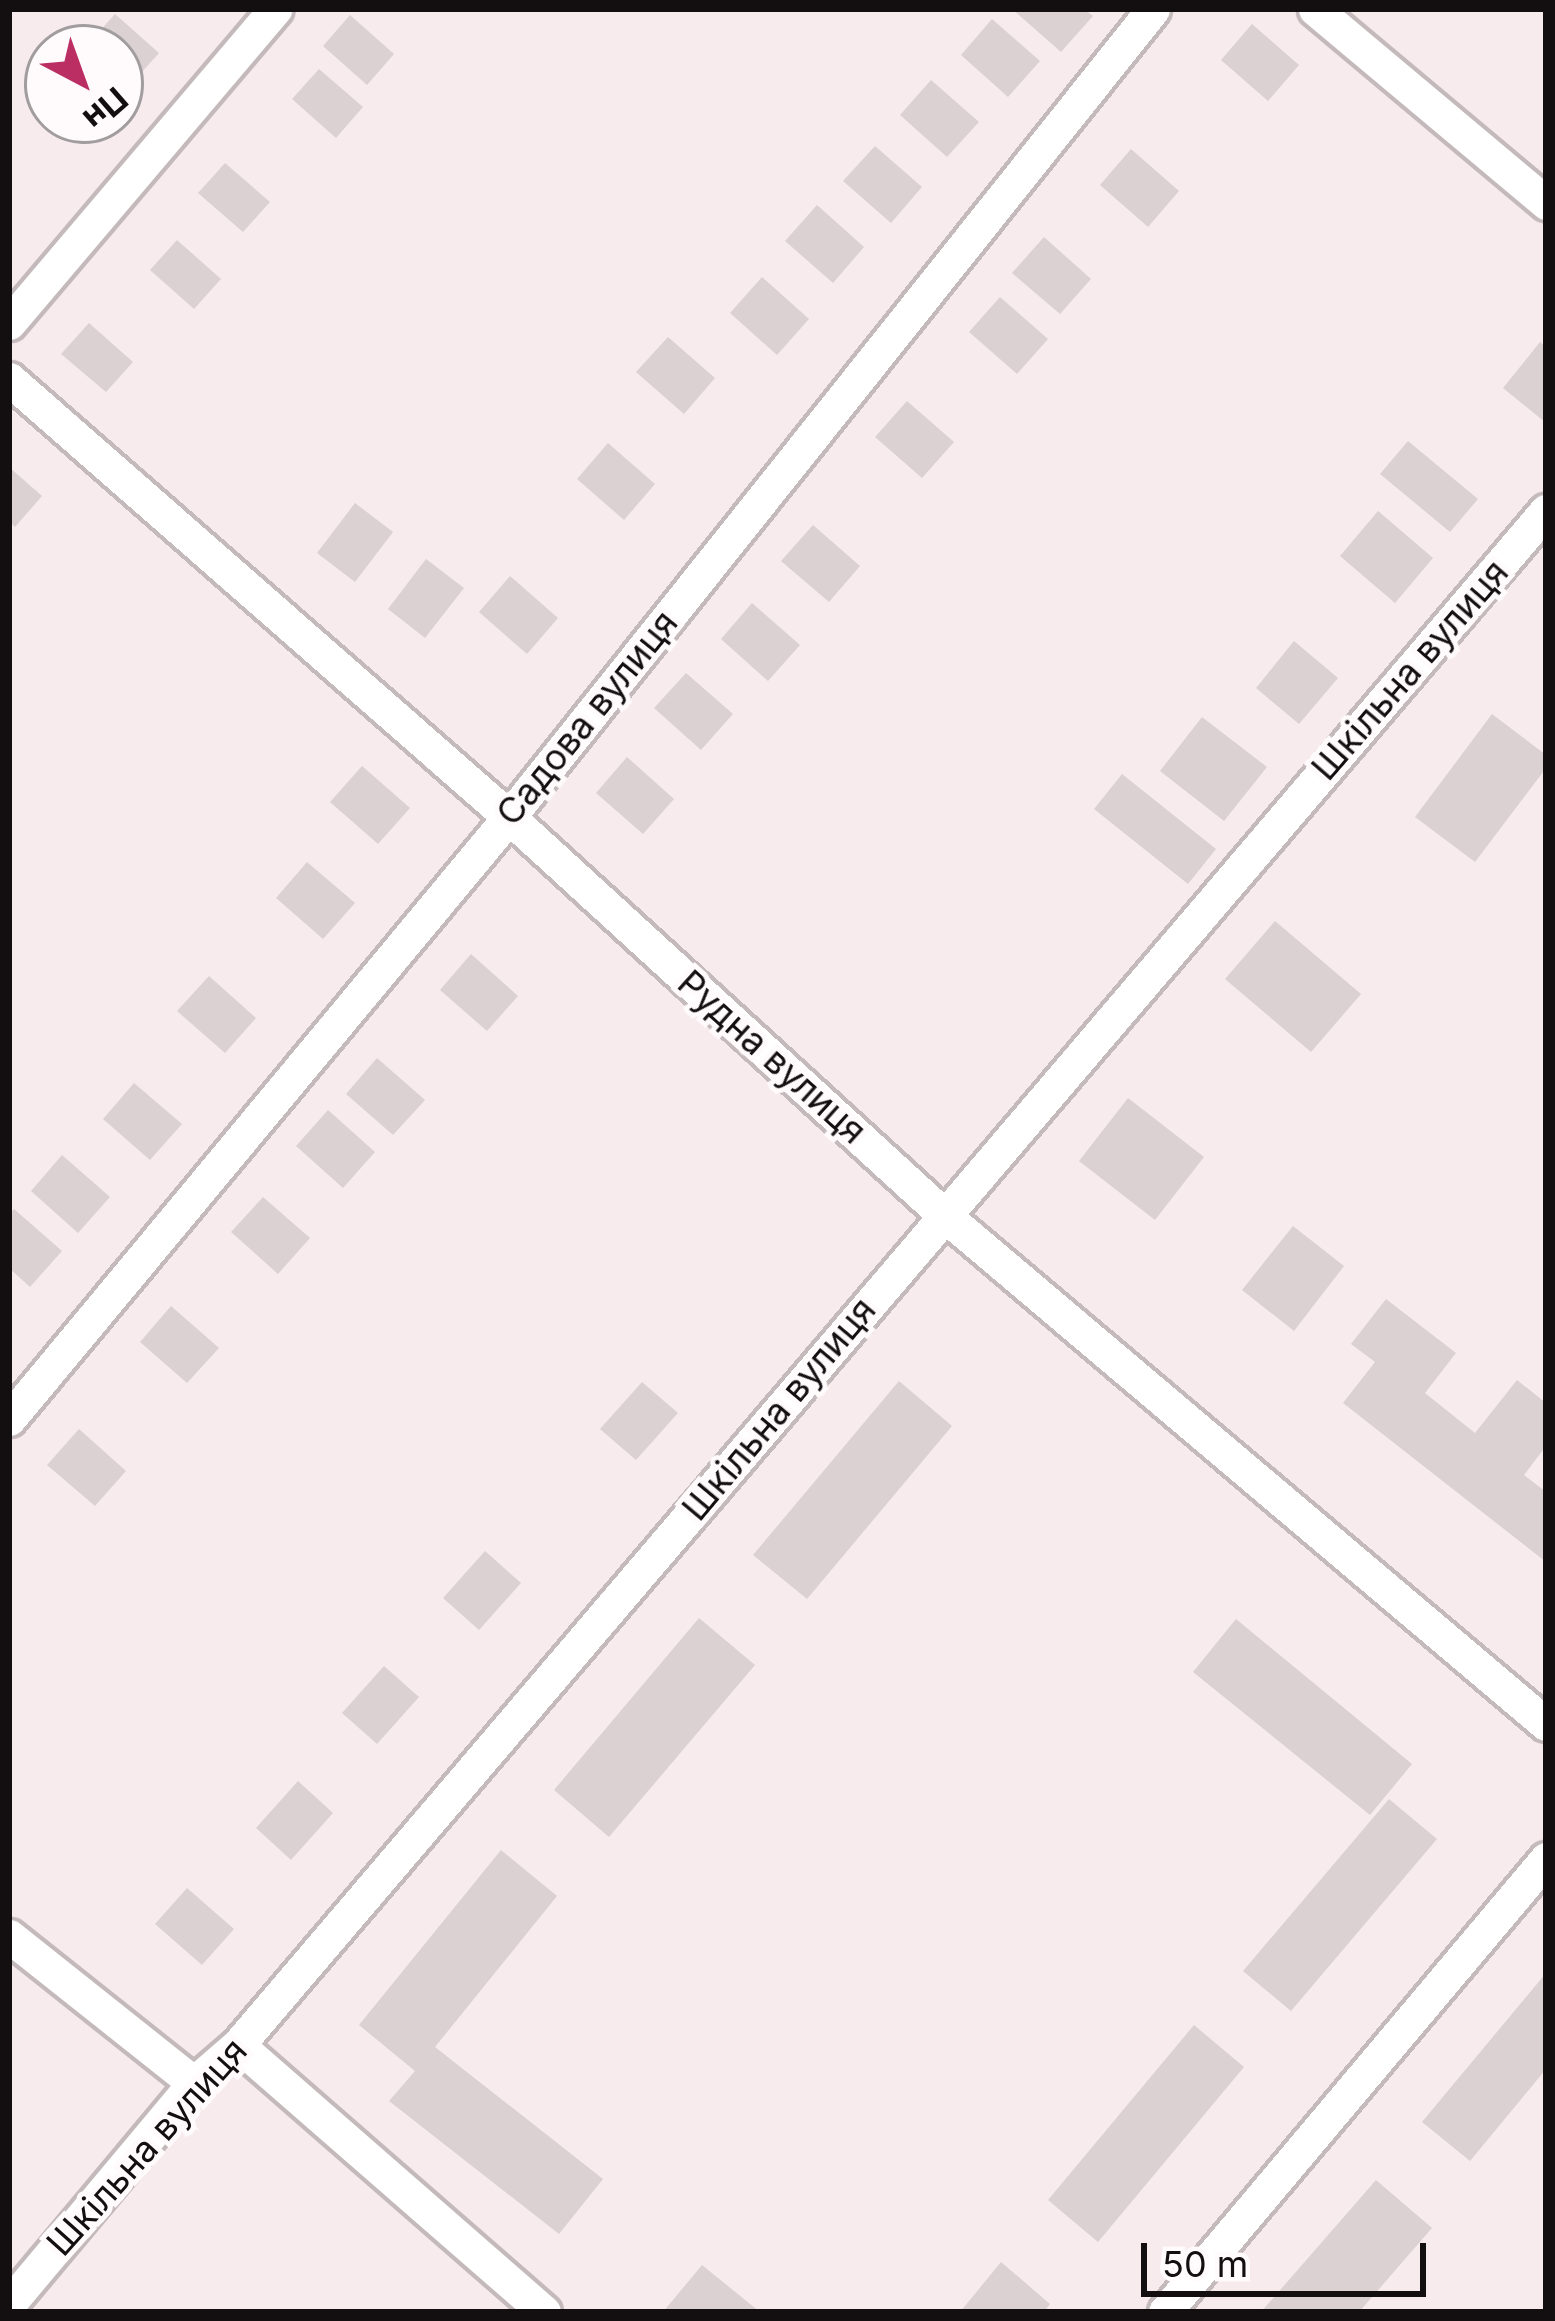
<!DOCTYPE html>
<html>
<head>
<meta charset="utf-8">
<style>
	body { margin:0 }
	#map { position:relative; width:1555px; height:2321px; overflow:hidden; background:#f7ebee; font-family:Inter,sans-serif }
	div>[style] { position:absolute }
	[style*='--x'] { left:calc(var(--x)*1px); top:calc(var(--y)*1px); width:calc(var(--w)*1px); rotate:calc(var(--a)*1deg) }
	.building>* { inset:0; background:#dbd0d2 }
	.roads { filter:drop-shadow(3px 0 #c4b9bb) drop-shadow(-3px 0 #c4b9bb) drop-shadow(0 3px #c4b9bb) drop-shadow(0 -3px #c4b9bb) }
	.street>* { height:33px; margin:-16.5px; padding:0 16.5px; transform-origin:16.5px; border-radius:16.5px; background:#fff }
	span { translate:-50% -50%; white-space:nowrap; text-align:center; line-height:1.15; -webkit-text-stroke:10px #fffafb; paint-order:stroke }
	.street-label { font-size:36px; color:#130f10 }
	.frame { position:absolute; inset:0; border:12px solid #130f10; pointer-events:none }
	.north { position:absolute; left:24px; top:24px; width:120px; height:120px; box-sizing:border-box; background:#fffafb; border:3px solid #a19c9d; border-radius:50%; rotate:139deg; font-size:33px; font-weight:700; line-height:48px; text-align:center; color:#130f10 }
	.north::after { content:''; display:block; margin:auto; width:42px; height:54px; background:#ba2e64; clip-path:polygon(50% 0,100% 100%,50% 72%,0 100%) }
	.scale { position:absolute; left:1141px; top:2243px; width:285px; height:54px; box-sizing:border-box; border:6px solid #130f10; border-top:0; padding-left:15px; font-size:36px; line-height:42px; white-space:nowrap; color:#130f10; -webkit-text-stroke:9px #fffafb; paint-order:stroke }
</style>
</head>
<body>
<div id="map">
	<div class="building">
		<div style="clip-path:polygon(1012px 9px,1084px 9px,1093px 16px,1061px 52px)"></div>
		<div style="clip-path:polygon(115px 14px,159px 53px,132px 83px,120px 73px,120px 48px,88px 44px)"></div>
		<div style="clip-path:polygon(350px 15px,394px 54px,367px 85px,323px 46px)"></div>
		<div style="clip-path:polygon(992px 19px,1040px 61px,1008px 97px,961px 55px)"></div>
		<div style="clip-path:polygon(1252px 24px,1299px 65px,1268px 101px,1221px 60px)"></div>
		<div style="clip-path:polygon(319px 69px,363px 107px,336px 138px,292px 99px)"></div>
		<div style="clip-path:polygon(931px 80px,979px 122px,947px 157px,900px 115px)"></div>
		<div style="clip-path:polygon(875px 146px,922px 187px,891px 223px,843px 181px)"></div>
		<div style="clip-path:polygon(1131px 149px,1179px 191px,1148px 227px,1100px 185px)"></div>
		<div style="clip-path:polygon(225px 163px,270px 202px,243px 232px,198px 193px)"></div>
		<div style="clip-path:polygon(817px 205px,864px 247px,833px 283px,785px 241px)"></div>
		<div style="clip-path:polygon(1044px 237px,1091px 279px,1060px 314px,1012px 273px)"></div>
		<div style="clip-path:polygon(177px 240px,221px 279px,194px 309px,150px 270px)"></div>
		<div style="clip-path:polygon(762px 277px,809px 319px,777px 355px,730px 313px)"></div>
		<div style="clip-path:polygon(1000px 297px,1048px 339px,1017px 374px,969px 332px)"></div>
		<div style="clip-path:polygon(89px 323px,133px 362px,106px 392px,61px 354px)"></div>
		<div style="clip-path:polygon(668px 337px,715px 378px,684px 414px,636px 372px)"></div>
		<div style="clip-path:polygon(1540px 342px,1546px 347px,1546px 423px,1503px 388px)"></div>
		<div style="clip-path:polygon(907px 401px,954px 442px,922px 478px,875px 437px)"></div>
		<div style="clip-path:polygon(1408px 441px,1478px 499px,1450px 532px,1380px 474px)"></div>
		<div style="clip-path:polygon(608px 443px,655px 484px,624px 520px,577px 479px)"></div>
		<div style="clip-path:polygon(9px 467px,42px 496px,15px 527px,9px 521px)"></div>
		<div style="clip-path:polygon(355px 503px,393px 532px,355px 582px,317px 553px)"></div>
		<div style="clip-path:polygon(1378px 511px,1433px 558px,1395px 603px,1340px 556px)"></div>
		<div style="clip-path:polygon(813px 525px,860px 566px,829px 602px,781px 561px)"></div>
		<div style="clip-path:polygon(426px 559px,464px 588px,425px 638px,388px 609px)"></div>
		<div style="clip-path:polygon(510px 576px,558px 618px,527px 654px,479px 612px)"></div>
		<div style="clip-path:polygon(752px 603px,800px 645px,768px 681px,721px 639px)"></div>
		<div style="clip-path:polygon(1294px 641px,1338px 678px,1299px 724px,1256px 688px)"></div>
		<div style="clip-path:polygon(686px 673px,733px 714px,701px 750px,654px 708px)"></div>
		<div style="clip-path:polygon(1492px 714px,1546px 755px,1546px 768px,1475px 862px,1415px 817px)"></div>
		<div style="clip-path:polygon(1202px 717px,1267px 767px,1224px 821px,1160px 771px)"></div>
		<div style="clip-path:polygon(627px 757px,674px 799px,643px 834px,596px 793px)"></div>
		<div style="clip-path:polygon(362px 766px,410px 808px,378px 844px,330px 802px)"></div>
		<div style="clip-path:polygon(1122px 774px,1216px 849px,1188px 884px,1094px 809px)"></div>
		<div style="clip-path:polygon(307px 862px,355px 903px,323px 939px,276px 898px)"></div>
		<div style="clip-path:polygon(1275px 921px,1361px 994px,1311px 1052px,1225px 979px)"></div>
		<div style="clip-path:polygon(471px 954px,518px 996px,487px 1031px,440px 990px)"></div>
		<div style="clip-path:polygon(209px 976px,256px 1018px,225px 1053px,177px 1011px)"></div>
		<div style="clip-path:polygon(377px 1058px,425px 1100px,393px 1135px,346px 1094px)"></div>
		<div style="clip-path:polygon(134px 1083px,182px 1124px,150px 1160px,103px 1119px)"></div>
		<div style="clip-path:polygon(1128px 1098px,1204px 1157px,1155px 1220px,1079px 1161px)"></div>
		<div style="clip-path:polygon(328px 1110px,375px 1152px,343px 1188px,296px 1146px)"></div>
		<div style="clip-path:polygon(62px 1155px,110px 1197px,78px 1233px,31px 1191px)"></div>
		<div style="clip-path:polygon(263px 1197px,310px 1238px,278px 1274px,231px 1232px)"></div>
		<div style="clip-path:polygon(14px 1209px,62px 1251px,30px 1287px,9px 1268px,9px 1215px)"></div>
		<div style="clip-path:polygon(1293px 1226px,1344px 1266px,1294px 1331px,1242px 1290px)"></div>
		<div style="clip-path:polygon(1386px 1299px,1456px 1353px,1425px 1393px,1475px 1433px,1517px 1380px,1546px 1403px,1546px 1446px,1524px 1475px,1546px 1492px,1546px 1562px,1343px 1403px,1375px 1362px,1351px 1344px)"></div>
		<div style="clip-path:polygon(171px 1306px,219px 1348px,187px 1383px,140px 1342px)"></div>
		<div style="clip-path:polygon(899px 1381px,952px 1426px,807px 1599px,753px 1555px)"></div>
		<div style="clip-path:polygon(642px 1382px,678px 1413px,636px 1460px,600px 1429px)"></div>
		<div style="clip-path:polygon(79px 1429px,126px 1471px,95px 1506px,47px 1465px)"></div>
		<div style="clip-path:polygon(485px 1551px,521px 1583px,479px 1630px,443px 1598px)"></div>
		<div style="clip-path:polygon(699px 1618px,755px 1665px,609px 1837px,554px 1790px)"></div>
		<div style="clip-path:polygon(1236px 1619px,1412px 1764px,1370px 1815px,1193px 1672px)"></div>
		<div style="clip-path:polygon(384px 1666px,419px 1697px,377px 1744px,342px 1713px)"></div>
		<div style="clip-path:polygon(298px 1781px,333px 1813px,291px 1860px,256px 1828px)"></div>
		<div style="clip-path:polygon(1389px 1799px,1437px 1839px,1291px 2011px,1243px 1971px)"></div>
		<div style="clip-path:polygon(501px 1850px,557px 1896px,435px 2047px,603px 2179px,559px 2234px,389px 2101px,415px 2071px,359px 2025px)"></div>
		<div style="clip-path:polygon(187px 1888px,234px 1929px,202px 1965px,155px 1924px)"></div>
		<div style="clip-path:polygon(1546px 1973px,1546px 2069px,1470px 2161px,1422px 2122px)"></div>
		<div style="clip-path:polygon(1194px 2025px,1244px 2067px,1098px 2242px,1048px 2200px)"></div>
		<div style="clip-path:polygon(1376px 2180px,1432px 2228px,1359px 2312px,1261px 2312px)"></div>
		<div style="clip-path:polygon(1001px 2262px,1050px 2304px,1044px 2312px,960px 2312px)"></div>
		<div style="clip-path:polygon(702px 2265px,760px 2312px,663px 2312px)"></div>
	</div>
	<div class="roads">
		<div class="street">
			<div style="--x:1315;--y:9;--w:302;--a:40"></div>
			<div style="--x:9;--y:323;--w:412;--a:-49.7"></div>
			<div style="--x:9;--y:379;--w:665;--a:41.22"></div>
			<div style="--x:509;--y:817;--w:590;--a:42.46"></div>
			<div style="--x:944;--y:1215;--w:788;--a:40.22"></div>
			<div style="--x:9;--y:1419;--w:783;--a:-50.29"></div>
			<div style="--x:509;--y:817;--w:1033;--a:-51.44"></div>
			<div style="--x:9;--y:1936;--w:236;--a:38.5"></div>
			<div style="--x:238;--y:2045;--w:406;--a:41.1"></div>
			<div style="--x:9;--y:2304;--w:288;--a:-50.1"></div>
			<div style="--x:194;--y:2083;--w:58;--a:-40.8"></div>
			<div style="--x:238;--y:2045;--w:2016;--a:-49.55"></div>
			<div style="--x:1165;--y:2312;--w:592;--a:-49.93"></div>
		</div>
	</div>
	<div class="street-label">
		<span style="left:1410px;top:670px;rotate:-49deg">Шкільна вулиця</span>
		<span style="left:587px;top:718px;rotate:-51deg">Садова вулиця</span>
		<span style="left:772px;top:1057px;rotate:42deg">Рудна вулиця</span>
		<span style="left:779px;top:1409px;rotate:-50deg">Шкільна вулиця</span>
		<span style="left:147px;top:2147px;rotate:-48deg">Шкільна вулиця</span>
	</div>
	<div class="frame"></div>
	<div class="north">Пн</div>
	<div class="scale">50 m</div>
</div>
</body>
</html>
